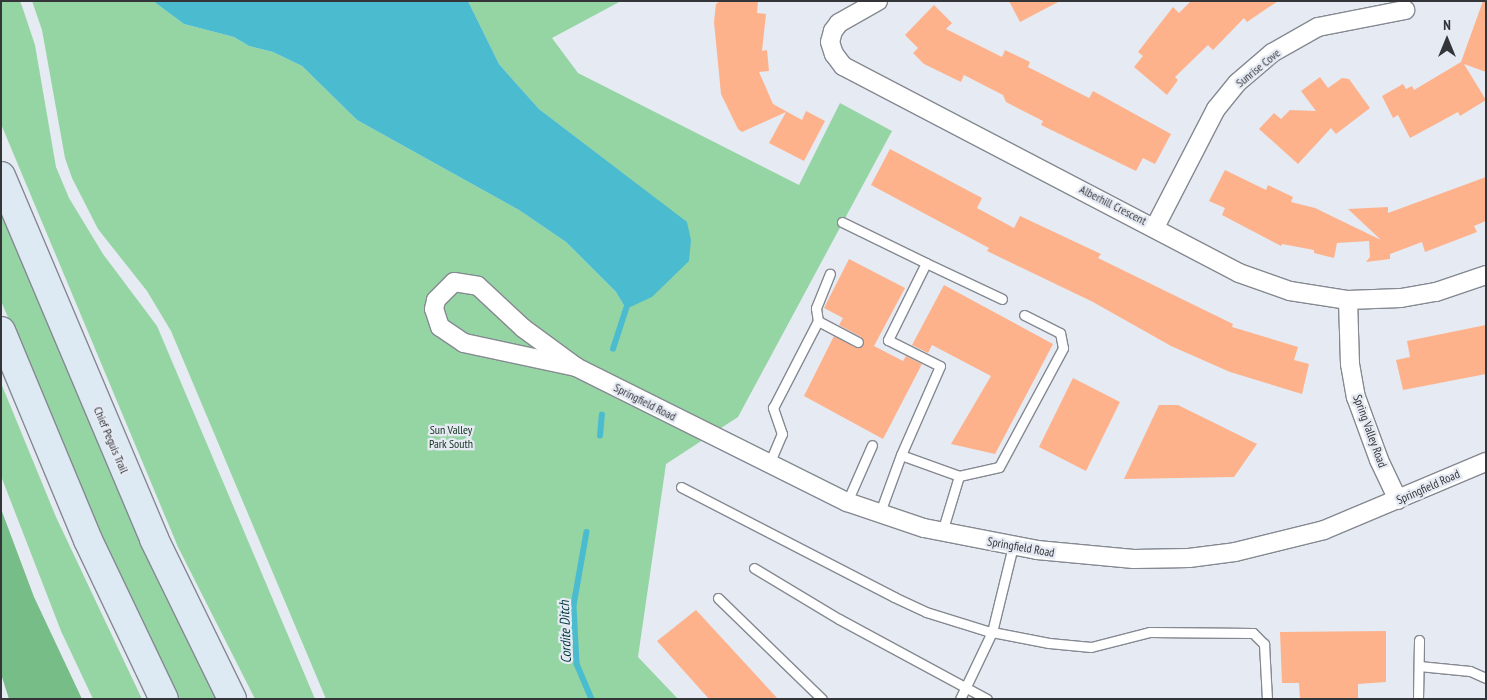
<!DOCTYPE html>
<html>
<head>
<meta charset="utf-8">
<style>
	body { margin:0 }
	#map { position:relative; width:1487px; height:700px; overflow:hidden; background:#e5eaf3; font-family:"PT Sans Narrow",sans-serif }
	div>[style] { position:absolute }
	[style*='--x'] { left:calc(var(--x)*1px); top:calc(var(--y)*1px); width:calc(var(--w)*1px); rotate:calc(var(--a)*1deg) }
	.green>* { inset:0; background:#95d5a4 }
	.forest>* { inset:0; background:#77bd88 }
	.water>* { inset:0; background:#4bbccf }
	.stream>* { height:5.5px; margin:-2.75px; padding:0 2.75px; transform-origin:2.75px; border-radius:2.75px; background:#4bbccf }
	.building>* { inset:0; background:#feb28b }
	.roads { filter:drop-shadow(1px 0 #858991) drop-shadow(-1px 0 #858991) drop-shadow(0 1px #858991) drop-shadow(0 -1px #858991) }
	.lane>* { height:9px; margin:-4.5px; padding:0 4.5px; transform-origin:4.5px; border-radius:4.5px; background:#fff }
	.street>* { height:18px; margin:-9px; padding:0 9px; transform-origin:9px; border-radius:9px; background:#fff }
	.primary>* { height:28px; margin:-14px; padding:0 14px; transform-origin:14px; border-radius:14px; background:#dde9f3 }
	span { translate:-50% -50%; white-space:nowrap; text-align:center; line-height:1.15; -webkit-text-stroke:4.5px #e5eaf3; paint-order:stroke }
	.street-label { font-size:12px; color:#343539 }
	.park-label { font-size:12px; color:#13311c }
	.water-label { font-size:14px; color:#013840; font-style:italic }
	.frame { position:absolute; inset:0; border:2px solid #343539; pointer-events:none }
	.north { position:absolute; left:1422px; top:15px; width:50px; height:50px; -webkit-text-stroke:4px #e5eaf3; paint-order:stroke; rotate:0deg; font-size:14px; font-weight:700; line-height:20px; text-align:center; color:#343539 }
	.north::after { content:''; display:block; margin:auto; width:18px; height:22px; background:#343539; clip-path:polygon(50% 0,100% 100%,50% 72%,0 100%) }
</style>
</head>
<body>
<div id="map">
	<div class="green">
		<div style="clip-path:polygon(1px 1px,20px 1px,23px 9px,35px 45px,56px 167px,69px 198px,103px 254px,157px 326px,315px 699px,255px 699px,178px 547px,1px 124px)"></div>
		<div style="clip-path:polygon(32px 1px,153px 1px,184px 24px,234px 37px,249px 46px,273px 52px,302px 66px,357px 120px,519px 210px,566px 242px,616px 292px,626px 309px,659px 201px,539px 109px,499px 64px,468px 1px,621px 1px,552px 38px,578px 73px,799px 185px,840px 103px,892px 131px,738px 417px,666px 464px,638px 657px,678px 699px,326px 699px,171px 331px,147px 291px,98px 229px,72px 178px,65px 158px,42px 30px)"></div>
		<div style="clip-path:polygon(1px 203px,220px 699px,178px 699px,132px 608px,1px 301px)"></div>
		<div style="clip-path:polygon(1px 383px,56px 517px,142px 699px,93px 699px,61px 631px,1px 476px)"></div>
	</div>
	<div class="forest">
		<div style="clip-path:polygon(1px 509px,34px 597px,82px 699px,9px 699px,1px 674px)"></div>
	</div>
	<div class="water">
		<div style="clip-path:polygon(153px 1px,468px 1px,499px 64px,539px 109px,687px 222px,691px 240px,689px 261px,652px 297px,626px 309px,616px 292px,566px 242px,519px 210px,357px 120px,302px 66px,273px 52px,249px 46px,234px 37px,184px 24px)"></div>
	</div>
	<div class="stream">
		<div style="--x:613;--y:349;--w:42;--a:-72"></div>
		<div style="--x:600;--y:436;--w:21;--a:-85"></div>
		<div style="--x:587;--y:532;--w:75;--a:100"></div>
		<div style="--x:574;--y:606;--w:58;--a:87"></div>
		<div style="--x:577;--y:664;--w:38;--a:67"></div>
	</div>
	<div class="building">
		<div style="clip-path:polygon(720px 1px,758px 1px,757px 13px,766px 14px,762px 51px,767px 50px,769px 71px,759px 72px,773px 104px,802px 120px,806px 111px,825px 121px,804px 161px,769px 143px,786px 112px,742px 132px,738px 129px,721px 94px,714px 22px,716px 4px)"></div>
		<div style="clip-path:polygon(1009px 1px,1060px 1px,1020px 22px)"></div>
		<div style="clip-path:polygon(1191px 1px,1278px 1px,1247px 22px,1244px 18px,1213px 50px,1208px 45px,1175px 77px,1178px 80px,1167px 95px,1134px 67px,1143px 56px,1138px 52px,1173px 7px,1179px 13px)"></div>
		<div style="clip-path:polygon(1483px 1px,1486px 1px,1486px 72px,1464px 64px,1486px 100px,1460px 116px,1458px 112px,1410px 138px,1398px 115px,1393px 118px,1382px 96px,1403px 84px,1406px 89px,1412px 86px,1414px 90px,1461px 62px)"></div>
		<div style="clip-path:polygon(934px 5px,952px 23px,946px 29px,1002px 57px,1005px 50px,1030px 62px,1028px 67px,1089px 98px,1093px 91px,1171px 134px,1155px 164px,1143px 158px,1136px 171px,1041px 125px,1043px 121px,1006px 102px,1003px 95px,964px 75px,961px 82px,924px 64px,913px 53px,918px 48px,905px 35px)"></div>
		<div style="clip-path:polygon(1320px 77px,1328px 88px,1342px 78px,1349px 79px,1370px 108px,1336px 134px,1331px 128px,1298px 164px,1259px 129px,1274px 113px,1281px 119px,1290px 110px,1316px 111px,1301px 91px)"></div>
		<div style="clip-path:polygon(890px 149px,982px 198px,977px 208px,1014px 228px,1020px 216px,1101px 254px,1098px 258px,1233px 324px,1232px 327px,1298px 347px,1294px 360px,1309px 364px,1302px 394px,1230px 372px,1171px 346px,1093px 302px,987px 251px,989px 248px,871px 185px)"></div>
		<div style="clip-path:polygon(1225px 170px,1266px 190px,1268px 185px,1293px 197px,1291px 202px,1315px 208px,1381px 240px,1348px 209px,1388px 207px,1388px 213px,1486px 177px,1486px 221px,1474px 226px,1477px 232px,1425px 252px,1422px 242px,1390px 254px,1390px 259px,1366px 262px,1370px 257px,1369px 241px,1337px 243px,1334px 258px,1314px 253px,1314px 250px,1282px 244px,1281px 246px,1222px 215px,1225px 208px,1209px 201px)"></div>
		<div style="clip-path:polygon(849px 259px,905px 288px,874px 346px,903px 361px,906px 356px,922px 364px,883px 439px,804px 396px,834px 336px,856px 348px,864px 344px,861px 337px,839px 325px,843px 318px,824px 308px)"></div>
		<div style="clip-path:polygon(944px 285px,1053px 344px,995px 454px,951px 444px,991px 376px,932px 345px,928px 353px,912px 345px)"></div>
		<div style="clip-path:polygon(1486px 325px,1486px 374px,1403px 390px,1396px 360px,1410px 357px,1407px 341px)"></div>
		<div style="clip-path:polygon(1073px 378px,1120px 402px,1086px 471px,1039px 447px)"></div>
		<div style="clip-path:polygon(1159px 405px,1178px 405px,1257px 444px,1234px 477px,1124px 479px)"></div>
		<div style="clip-path:polygon(696px 610px,778px 699px,709px 699px,657px 641px)"></div>
		<div style="clip-path:polygon(1386px 631px,1386px 682px,1358px 684px,1358px 699px,1300px 699px,1299px 683px,1282px 683px,1280px 632px)"></div>
	</div>
	<div class="roads">
		<div class="lane">
			<div style="--x:842;--y:222;--w:93;--a:26"></div>
			<div style="--x:926;--y:263;--w:86;--a:116.3"></div>
			<div style="--x:888;--y:340;--w:58;--a:26.6"></div>
			<div style="--x:940;--y:366;--w:97;--a:113.7"></div>
			<div style="--x:926;--y:263;--w:84;--a:25.3"></div>
			<div style="--x:818;--y:321;--w:13;--a:-99"></div>
			<div style="--x:816;--y:308;--w:37;--a:-68"></div>
			<div style="--x:769;--y:464;--w:33;--a:-67"></div>
			<div style="--x:782;--y:434;--w:28;--a:-109"></div>
			<div style="--x:773;--y:408;--w:98;--a:-62.7"></div>
			<div style="--x:818;--y:321;--w:45;--a:27.7"></div>
			<div style="--x:959;--y:476;--w:41;--a:-12.7"></div>
			<div style="--x:999;--y:467;--w:135;--a:-61.7"></div>
			<div style="--x:1063;--y:348;--w:15;--a:-101"></div>
			<div style="--x:1060;--y:333;--w:40;--a:-153.4"></div>
			<div style="--x:681;--y:487;--w:240;--a:27.3"></div>
			<div style="--x:894;--y:597;--w:35;--a:25"></div>
			<div style="--x:926;--y:612;--w:64;--a:17.3"></div>
			<div style="--x:987;--y:631;--w:63;--a:11"></div>
			<div style="--x:1049;--y:643;--w:42;--a:5.4"></div>
			<div style="--x:1091;--y:647;--w:61;--a:-14.3"></div>
			<div style="--x:1150;--y:632;--w:103;--a:0.6"></div>
			<div style="--x:1253;--y:633;--w:16;--a:45"></div>
			<div style="--x:1264;--y:644;--w:55;--a:86.9"></div>
			<div style="--x:847;--y:502;--w:62;--a:-66.3"></div>
			<div style="--x:879;--y:515;--w:64;--a:-69.9"></div>
			<div style="--x:901;--y:455;--w:62;--a:19.9"></div>
			<div style="--x:959;--y:476;--w:59;--a:106.9"></div>
			<div style="--x:754;--y:568;--w:99;--a:31"></div>
			<div style="--x:839;--y:619;--w:168;--a:28.4"></div>
			<div style="--x:718;--y:598;--w:145;--a:44.2"></div>
			<div style="--x:1419;--y:666;--w:51;--a:5.6"></div>
			<div style="--x:1470;--y:671;--w:17;--a:24"></div>
			<div style="--x:960;--y:699;--w:74;--a:-64.5"></div>
			<div style="--x:992;--y:632;--w:89;--a:-76.3"></div>
			<div style="--x:1418;--y:699;--w:59;--a:-89"></div>
		</div>
		<div class="street">
			<div style="--x:878;--y:1;--w:45;--a:150.6"></div>
			<div style="--x:839;--y:23;--w:10;--a:127"></div>
			<div style="--x:833;--y:31;--w:11;--a:105"></div>
			<div style="--x:830;--y:42;--w:13;--a:72"></div>
			<div style="--x:834;--y:54;--w:15;--a:53"></div>
			<div style="--x:843;--y:66;--w:447;--a:27.6"></div>
			<div style="--x:1239;--y:273;--w:54;--a:19.4"></div>
			<div style="--x:1290;--y:291;--w:59;--a:8.8"></div>
			<div style="--x:1348;--y:300;--w:53;--a:-2.2"></div>
			<div style="--x:1401;--y:298;--w:36;--a:-10"></div>
			<div style="--x:1436;--y:292;--w:53;--a:-18.8"></div>
			<div style="--x:1155;--y:227;--w:133;--a:-62.7"></div>
			<div style="--x:1216;--y:109;--w:33;--a:-51"></div>
			<div style="--x:1237;--y:83;--w:46;--a:-40.6"></div>
			<div style="--x:1272;--y:53;--w:53;--a:-29.5"></div>
			<div style="--x:1318;--y:27;--w:89;--a:-11.1"></div>
			<div style="--x:1348;--y:300;--w:64;--a:88.2"></div>
			<div style="--x:1350;--y:364;--w:34;--a:80"></div>
			<div style="--x:1356;--y:397;--w:67;--a:69.9"></div>
			<div style="--x:1379;--y:460;--w:44;--a:64.6"></div>
			<div style="--x:576;--y:367;--w:115;--a:-167.9"></div>
			<div style="--x:464;--y:343;--w:29;--a:-146"></div>
			<div style="--x:440;--y:327;--w:19;--a:-108"></div>
			<div style="--x:434;--y:309;--w:9;--a:-77"></div>
			<div style="--x:436;--y:300;--w:25;--a:-45"></div>
			<div style="--x:454;--y:282;--w:24;--a:9"></div>
			<div style="--x:478;--y:286;--w:62;--a:43"></div>
			<div style="--x:523;--y:328;--w:66;--a:36.3"></div>
			<div style="--x:576;--y:367;--w:303;--a:26.5"></div>
			<div style="--x:847;--y:502;--w:81;--a:18.7"></div>
			<div style="--x:924;--y:528;--w:115;--a:11"></div>
			<div style="--x:1037;--y:550;--w:97;--a:5.3"></div>
			<div style="--x:1134;--y:559;--w:55;--a:-1"></div>
			<div style="--x:1189;--y:558;--w:46;--a:-7.4"></div>
			<div style="--x:1235;--y:552;--w:92;--a:-13.9"></div>
			<div style="--x:1324;--y:530;--w:176;--a:-22.8"></div>
		</div>
		<div class="primary">
			<div style="--x:1;--y:176;--w:394;--a:67.1"></div>
			<div style="--x:154;--y:539;--w:178;--a:64"></div>
			<div style="--x:1;--y:331;--w:226;--a:67.4"></div>
			<div style="--x:88;--y:540;--w:176;--a:64.5"></div>
		</div>
	</div>
	<div class="street-label">
		<span style="left:1258px;top:68px;rotate:-39deg">Sunrise Cove</span>
		<span style="left:1113px;top:205px;rotate:27deg">Alberhill Crescent</span>
		<span style="left:645px;top:402px;rotate:27deg">Springfield Road</span>
		<span style="left:1370px;top:431px;rotate:70deg">Spring Valley Road</span>
		<span style="left:111px;top:440px;rotate:67deg">Chief Peguis Trail</span>
		<span style="left:1428px;top:487px;rotate:-24deg">Springfield Road</span>
		<span style="left:1021px;top:547px;rotate:10deg">Springfield Road</span>
	</div>
	<div class="park-label">
		<span style="left:451px;top:437px">Sun Valley<br>Park South</span>
	</div>
	<div class="water-label">
		<span style="left:565px;top:632px;rotate:-92deg">Cordite Ditch</span>
	</div>
	<div class="frame"></div>
	<div class="north">N</div>
</div>
</body>
</html>
